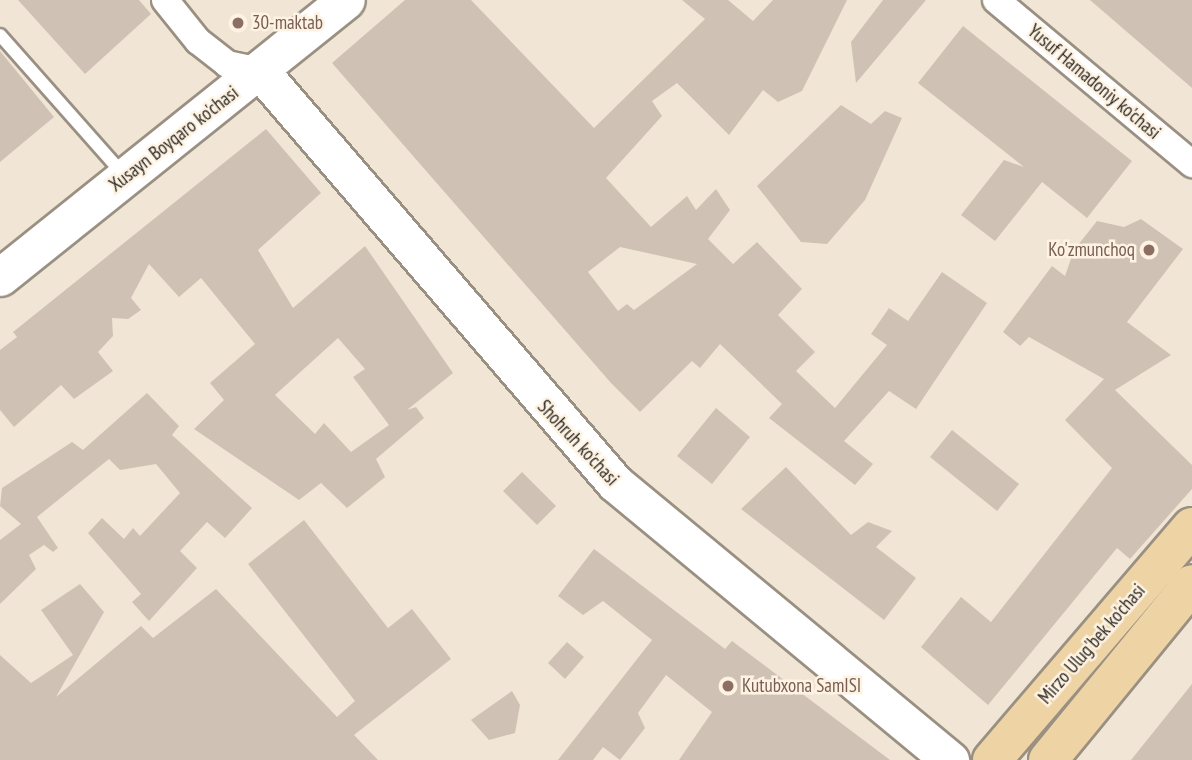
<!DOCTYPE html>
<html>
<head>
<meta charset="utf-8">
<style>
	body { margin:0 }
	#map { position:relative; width:1192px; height:760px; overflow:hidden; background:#f1e6d6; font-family:"PT Sans Narrow",sans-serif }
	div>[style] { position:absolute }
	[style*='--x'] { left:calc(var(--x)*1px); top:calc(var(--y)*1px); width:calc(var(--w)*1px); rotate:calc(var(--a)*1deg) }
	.building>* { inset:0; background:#cfc2b4 }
	.roads { filter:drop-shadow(2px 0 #9a9082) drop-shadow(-2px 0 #9a9082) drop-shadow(0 2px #9a9082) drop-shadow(0 -2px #9a9082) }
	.lane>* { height:12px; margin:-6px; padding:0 6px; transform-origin:6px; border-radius:6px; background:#fff }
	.street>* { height:26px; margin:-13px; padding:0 13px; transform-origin:13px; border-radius:13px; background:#fff }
	.secondary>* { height:37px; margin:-18.5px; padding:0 18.5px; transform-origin:18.5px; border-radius:18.5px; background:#fff }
	.primary>* { height:38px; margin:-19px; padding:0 19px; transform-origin:19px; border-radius:19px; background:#eed3a5 }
	.dots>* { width:19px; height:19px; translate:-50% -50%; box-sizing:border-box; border:4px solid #fef3e3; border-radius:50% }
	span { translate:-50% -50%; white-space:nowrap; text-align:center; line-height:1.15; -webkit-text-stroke:5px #fef3e3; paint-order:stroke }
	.education-label { font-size:19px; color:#785e54 }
	.left { translate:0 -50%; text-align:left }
	.right { translate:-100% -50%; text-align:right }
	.street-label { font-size:19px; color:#2b2721 }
</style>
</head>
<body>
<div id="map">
	<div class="building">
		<div style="clip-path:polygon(18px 0,139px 0,151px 14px,85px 74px)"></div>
		<div style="clip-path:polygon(evenodd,405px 0,471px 0,594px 128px,705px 19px,682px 0,728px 0,753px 21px,773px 0,847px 0,802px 91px,778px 102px,763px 90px,729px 135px,677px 83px,652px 101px,662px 116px,606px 178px,651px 227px,687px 196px,696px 210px,716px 189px,730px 210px,708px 239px,733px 264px,757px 242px,802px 289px,778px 315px,815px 352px,796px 371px,835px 408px,887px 345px,871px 334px,889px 308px,908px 321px,942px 272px,987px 303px,916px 409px,889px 391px,844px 441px,873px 464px,855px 485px,769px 418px,782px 404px,720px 344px,700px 368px,692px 361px,640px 412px,611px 383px,332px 63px,405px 0,620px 247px,697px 264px,634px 310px,627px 304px,618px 311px,588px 272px,620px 247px)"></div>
		<div style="clip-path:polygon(883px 0,926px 0,856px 83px,851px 42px)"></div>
		<div style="clip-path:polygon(1090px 0,1192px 0,1192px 88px)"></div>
		<div style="clip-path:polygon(963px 26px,1132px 161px,1087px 218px,1042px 182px,995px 241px,961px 215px,1004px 160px,1024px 167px,918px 83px)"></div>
		<div style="clip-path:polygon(0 51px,54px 117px,0 162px)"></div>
		<div style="clip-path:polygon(841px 105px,871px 124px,885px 111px,902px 118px,865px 200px,827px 244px,801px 242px,757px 186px)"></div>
		<div style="clip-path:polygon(evenodd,266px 129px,321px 193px,258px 250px,293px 308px,365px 246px,453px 373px,407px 410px,416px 407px,424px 418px,376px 459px,385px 477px,347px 508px,321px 483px,299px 500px,194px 429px,224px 400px,210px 383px,255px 344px,201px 278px,179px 297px,149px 264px,131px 298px,141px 310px,128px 319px,112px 318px,113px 336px,98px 352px,113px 371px,74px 399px,61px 385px,14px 427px,0 410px,0 350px,17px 337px,13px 332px,266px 129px,338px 338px,365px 369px,353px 377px,389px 425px,351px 452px,324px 423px,315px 434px,275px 395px,338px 338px)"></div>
		<div style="clip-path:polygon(1141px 219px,1183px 249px,1127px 322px,1171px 355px,1115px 390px,1192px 465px,1192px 489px,1130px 559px,1117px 548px,988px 705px,921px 647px,961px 597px,991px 622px,1112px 468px,1065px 420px,1104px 379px,1029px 337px,1020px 346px,1003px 332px,1052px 266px,1065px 276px,1074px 250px,1097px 221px,1124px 227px)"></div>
		<div style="clip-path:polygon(147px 393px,179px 426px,172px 435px,252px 508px,225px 538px,207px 522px,180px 551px,197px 568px,149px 621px,132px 602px,141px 594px,88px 533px,102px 518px,124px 539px,133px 528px,140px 536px,180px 493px,156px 464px,120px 470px,109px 459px,37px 517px,58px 548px,53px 552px,44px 545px,29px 555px,36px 569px,0 604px,0 540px,21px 524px,0 506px,2px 488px,72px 442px,83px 450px)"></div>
		<div style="clip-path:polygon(716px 408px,750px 437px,712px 484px,677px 456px)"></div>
		<div style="clip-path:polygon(952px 430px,1019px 484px,997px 511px,930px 457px)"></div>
		<div style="clip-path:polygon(786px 467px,851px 535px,868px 522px,892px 531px,876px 547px,916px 578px,884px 620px,741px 509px)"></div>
		<div style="clip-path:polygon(522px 472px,556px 506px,537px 525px,503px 491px)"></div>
		<div style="clip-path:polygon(304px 520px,388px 628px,412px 609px,451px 659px,354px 735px,378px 760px,0 760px,0 655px,31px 683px,73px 655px,41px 610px,80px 584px,104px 612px,56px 697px,141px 626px,153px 638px,216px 589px,337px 717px,355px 701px,248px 564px)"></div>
		<div style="clip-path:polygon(594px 549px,725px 649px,732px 641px,890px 760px,679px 760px,712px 712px,666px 675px,638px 713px,645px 728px,620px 760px,603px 747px,593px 760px,558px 760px,652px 640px,603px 601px,583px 615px,558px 596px)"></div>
		<div style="clip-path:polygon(567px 642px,584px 657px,565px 679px,548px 663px)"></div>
		<div style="clip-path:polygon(1192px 684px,1192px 760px,1131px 760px)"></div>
		<div style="clip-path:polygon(512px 691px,520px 705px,515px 733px,489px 740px,471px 720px)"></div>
	</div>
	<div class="roads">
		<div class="lane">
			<div style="--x:0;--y:35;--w:184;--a:48.5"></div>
		</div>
		<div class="street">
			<div style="--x:165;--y:0;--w:53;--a:51.2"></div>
			<div style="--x:198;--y:41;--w:37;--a:38"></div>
			<div style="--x:227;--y:64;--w:34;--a:12"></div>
			<div style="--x:996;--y:0;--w:256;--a:39.9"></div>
		</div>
		<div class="secondary">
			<div style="--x:260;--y:71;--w:544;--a:49.25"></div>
			<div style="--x:615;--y:483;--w:435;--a:39.6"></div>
			<div style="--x:0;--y:277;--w:443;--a:-38.7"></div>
		</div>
		<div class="primary">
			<div style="--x:992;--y:760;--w:307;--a:-49.4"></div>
			<div style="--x:1048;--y:760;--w:227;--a:-50.7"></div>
		</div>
	</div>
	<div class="dots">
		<div style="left:238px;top:23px;background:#8d6e63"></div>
		<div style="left:1149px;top:250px;background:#8d6e63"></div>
		<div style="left:728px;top:686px;background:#8d6e63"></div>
	</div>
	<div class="education-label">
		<span class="left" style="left:252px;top:23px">30-maktab</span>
		<span class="right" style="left:1135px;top:250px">Ko'zmunchoq</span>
		<span class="left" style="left:742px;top:686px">Kutubxona SamISI</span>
	</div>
	<div class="street-label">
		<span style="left:1094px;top:82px;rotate:40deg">Yusuf Hamadoniy ko'chasi</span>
		<span style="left:174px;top:139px;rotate:-38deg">Xusayn Boyqaro ko'chasi</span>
		<span style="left:578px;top:443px;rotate:47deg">Shohruh ko'chasi</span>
		<span style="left:1092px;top:644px;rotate:-49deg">Mirzo Ulug'bek ko'chasi</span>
	</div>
</div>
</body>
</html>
